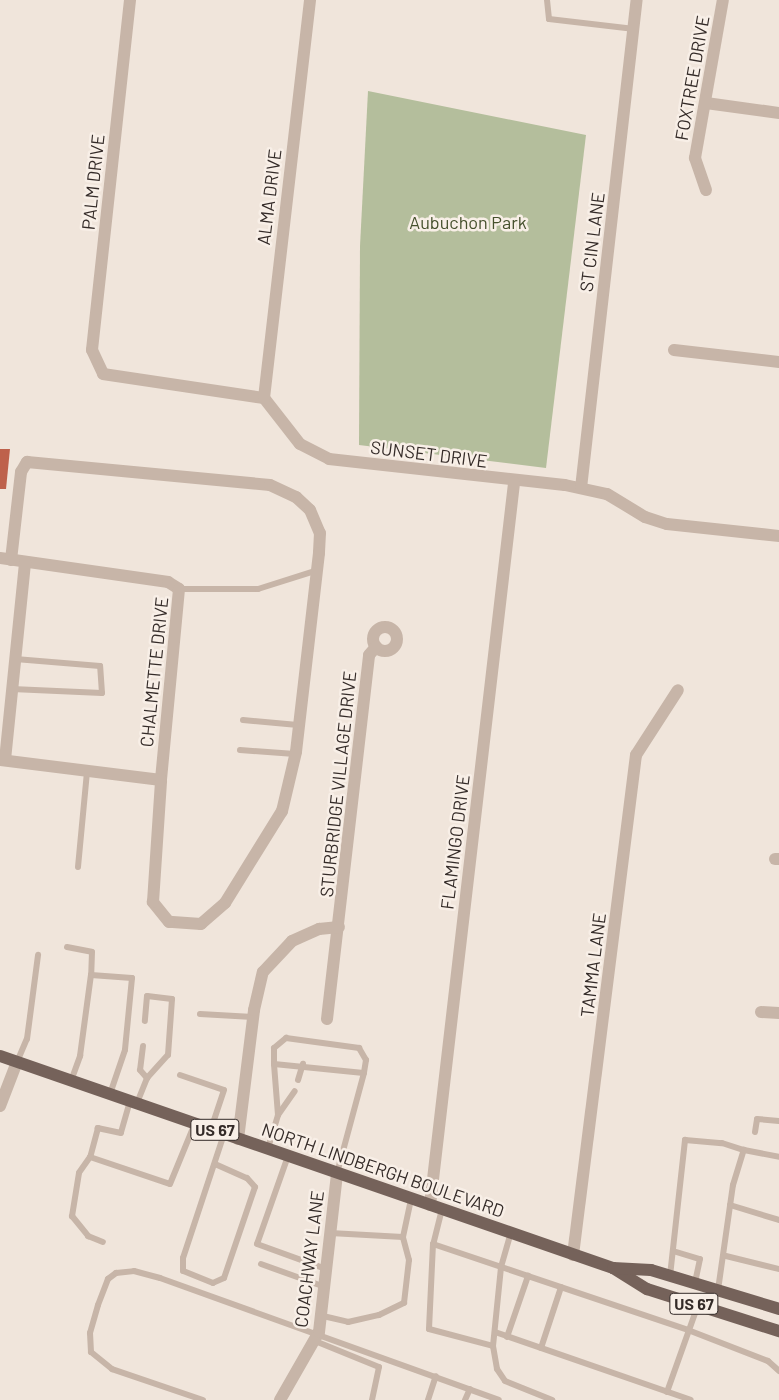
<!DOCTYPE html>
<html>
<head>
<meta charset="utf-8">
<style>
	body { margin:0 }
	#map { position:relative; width:779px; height:1400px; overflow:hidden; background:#f0e5db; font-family:Barlow,sans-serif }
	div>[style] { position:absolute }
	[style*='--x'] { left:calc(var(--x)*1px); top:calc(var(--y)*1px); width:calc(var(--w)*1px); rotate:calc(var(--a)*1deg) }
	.green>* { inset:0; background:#b4be9c }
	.building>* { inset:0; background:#be614b }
	.lane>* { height:6px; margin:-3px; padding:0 3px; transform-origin:3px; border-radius:3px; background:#c7b5a8 }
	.street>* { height:12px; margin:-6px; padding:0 6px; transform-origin:6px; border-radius:6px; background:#c7b5a8 }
	.street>.ring { margin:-6px; padding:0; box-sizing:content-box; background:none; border:12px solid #c7b5a8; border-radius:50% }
	.primary>* { height:12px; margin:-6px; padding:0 6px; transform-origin:6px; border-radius:6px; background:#75625a }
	span { translate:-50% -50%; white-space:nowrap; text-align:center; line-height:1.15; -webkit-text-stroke:5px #f8efe7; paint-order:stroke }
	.shield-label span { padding:1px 4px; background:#f8efe7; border:1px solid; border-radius:4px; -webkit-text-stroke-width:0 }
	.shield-label { font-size:16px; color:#342b28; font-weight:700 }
	.street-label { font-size:18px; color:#342b28 }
	.park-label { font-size:18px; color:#46512d }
</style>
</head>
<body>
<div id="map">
	<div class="green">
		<div style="clip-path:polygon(368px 91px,586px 135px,546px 468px,359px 445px,360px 246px)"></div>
	</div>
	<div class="building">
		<div style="clip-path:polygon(0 449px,10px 449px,6px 489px,0 489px)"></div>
	</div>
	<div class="lane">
		<div style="--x:547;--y:0;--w:19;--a:84"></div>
		<div style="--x:549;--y:19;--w:86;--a:6.7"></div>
		<div style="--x:179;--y:589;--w:79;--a:0"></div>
		<div style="--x:258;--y:589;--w:60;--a:-17.5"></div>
		<div style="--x:12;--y:689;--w:90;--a:2.5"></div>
		<div style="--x:102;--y:693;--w:27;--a:-94"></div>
		<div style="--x:100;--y:666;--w:85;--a:-175.3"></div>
		<div style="--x:243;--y:720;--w:55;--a:5.2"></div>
		<div style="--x:240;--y:750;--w:55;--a:4.2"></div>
		<div style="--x:78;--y:867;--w:96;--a:-84.6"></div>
		<div style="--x:67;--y:947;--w:25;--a:11"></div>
		<div style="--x:92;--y:952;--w:23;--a:92"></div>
		<div style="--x:200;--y:1014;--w:53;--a:3.2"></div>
		<div style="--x:143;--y:1046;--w:24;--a:97"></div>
		<div style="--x:140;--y:1070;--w:11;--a:49"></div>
		<div style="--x:17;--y:1062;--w:25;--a:-67"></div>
		<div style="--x:27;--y:1039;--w:85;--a:-82.5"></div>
		<div style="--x:274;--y:1064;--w:16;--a:-90"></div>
		<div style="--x:274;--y:1048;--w:16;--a:-40"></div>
		<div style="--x:286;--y:1038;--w:74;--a:7.8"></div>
		<div style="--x:359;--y:1048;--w:14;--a:60"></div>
		<div style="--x:366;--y:1060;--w:13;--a:99"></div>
		<div style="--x:180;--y:1075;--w:46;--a:18.8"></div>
		<div style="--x:224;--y:1090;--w:41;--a:108.4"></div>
		<div style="--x:298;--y:1080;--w:17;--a:-73"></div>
		<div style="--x:71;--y:1081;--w:27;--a:-70"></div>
		<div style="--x:80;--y:1056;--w:82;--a:-82.3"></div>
		<div style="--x:91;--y:975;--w:41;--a:4.2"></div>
		<div style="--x:132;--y:978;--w:72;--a:95.6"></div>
		<div style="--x:125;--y:1050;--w:46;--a:108.8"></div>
		<div style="--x:130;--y:1101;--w:33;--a:106"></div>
		<div style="--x:121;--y:1133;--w:24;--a:-168"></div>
		<div style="--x:98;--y:1128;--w:30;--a:105"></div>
		<div style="--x:90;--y:1157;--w:84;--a:18.6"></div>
		<div style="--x:170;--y:1184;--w:66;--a:-67.7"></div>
		<div style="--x:137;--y:1103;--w:27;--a:-68"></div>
		<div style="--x:147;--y:1078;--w:31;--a:-48"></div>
		<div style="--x:168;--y:1055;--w:56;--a:-85.9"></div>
		<div style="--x:172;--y:999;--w:25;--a:-173"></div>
		<div style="--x:147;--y:996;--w:25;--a:95"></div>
		<div style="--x:278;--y:1115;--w:29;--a:-55"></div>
		<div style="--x:755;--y:1132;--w:13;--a:-81"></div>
		<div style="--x:757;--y:1119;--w:22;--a:5"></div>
		<div style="--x:268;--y:1148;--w:34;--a:-73"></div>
		<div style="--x:278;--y:1115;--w:51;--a:-94.5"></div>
		<div style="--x:274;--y:1064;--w:90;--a:5.7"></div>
		<div style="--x:364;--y:1073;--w:104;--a:105.1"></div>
		<div style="--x:288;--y:1156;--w:93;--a:109.4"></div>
		<div style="--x:257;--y:1244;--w:73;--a:19.9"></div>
		<div style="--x:90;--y:1157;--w:19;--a:125"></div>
		<div style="--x:79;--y:1173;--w:44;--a:99.2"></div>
		<div style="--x:72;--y:1216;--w:26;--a:51"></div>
		<div style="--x:88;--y:1236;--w:16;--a:22"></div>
		<div style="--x:215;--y:1164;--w:35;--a:24"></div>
		<div style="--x:247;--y:1178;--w:12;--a:48"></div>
		<div style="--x:255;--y:1187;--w:96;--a:108.8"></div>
		<div style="--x:224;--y:1278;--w:12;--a:156"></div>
		<div style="--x:213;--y:1283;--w:32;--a:-158"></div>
		<div style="--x:183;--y:1271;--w:13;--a:-90"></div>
		<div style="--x:183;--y:1258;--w:131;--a:-71.7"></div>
		<div style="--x:730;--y:1205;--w:51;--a:17"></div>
		<div style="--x:442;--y:1209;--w:36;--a:104"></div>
		<div style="--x:433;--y:1244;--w:269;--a:18.6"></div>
		<div style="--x:688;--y:1330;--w:86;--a:21.2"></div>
		<div style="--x:768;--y:1361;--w:15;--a:42"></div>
		<div style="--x:330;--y:1233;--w:73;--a:3.1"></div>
		<div style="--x:433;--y:1244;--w:85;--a:92.7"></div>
		<div style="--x:429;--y:1329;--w:66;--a:14.9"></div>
		<div style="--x:493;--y:1346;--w:23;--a:80"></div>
		<div style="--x:497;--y:1369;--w:14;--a:56"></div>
		<div style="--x:505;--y:1381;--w:51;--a:22"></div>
		<div style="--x:673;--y:1251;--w:28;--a:17"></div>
		<div style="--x:700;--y:1259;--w:25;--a:102"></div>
		<div style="--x:726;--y:1256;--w:55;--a:13.8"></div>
		<div style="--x:261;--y:1264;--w:68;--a:19.8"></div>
		<div style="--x:670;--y:1276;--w:137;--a:-83.7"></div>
		<div style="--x:685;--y:1140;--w:37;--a:5"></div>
		<div style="--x:722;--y:1143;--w:23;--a:18"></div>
		<div style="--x:718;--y:1290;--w:106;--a:-81.9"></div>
		<div style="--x:733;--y:1185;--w:37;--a:-73"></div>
		<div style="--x:744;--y:1150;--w:36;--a:11"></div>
		<div style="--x:323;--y:1316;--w:26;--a:13"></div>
		<div style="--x:348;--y:1322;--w:32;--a:-13"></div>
		<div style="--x:379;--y:1315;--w:28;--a:-26"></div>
		<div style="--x:404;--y:1303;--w:43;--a:-83.4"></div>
		<div style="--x:409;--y:1260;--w:24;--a:-105"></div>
		<div style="--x:403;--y:1237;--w:40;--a:-78"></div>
		<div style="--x:495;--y:1332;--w:207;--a:19.1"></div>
		<div style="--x:507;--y:1337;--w:65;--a:-71"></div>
		<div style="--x:315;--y:1341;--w:69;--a:22.1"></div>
		<div style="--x:379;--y:1367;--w:34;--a:102"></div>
		<div style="--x:493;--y:1346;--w:79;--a:-84.2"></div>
		<div style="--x:501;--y:1267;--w:35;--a:-74"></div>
		<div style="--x:541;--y:1348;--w:64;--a:-71.8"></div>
		<div style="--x:667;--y:1392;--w:92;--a:-70.4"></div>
		<div style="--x:203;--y:1400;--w:96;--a:-161.2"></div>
		<div style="--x:112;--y:1369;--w:27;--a:-141"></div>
		<div style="--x:91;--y:1352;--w:19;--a:-93"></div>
		<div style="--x:90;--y:1333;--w:29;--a:-74"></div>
		<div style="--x:98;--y:1305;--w:28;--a:-69"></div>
		<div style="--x:108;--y:1279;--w:10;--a:-37"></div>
		<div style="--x:116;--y:1273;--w:18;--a:-6"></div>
		<div style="--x:134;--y:1271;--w:27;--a:15"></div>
		<div style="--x:160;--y:1278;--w:360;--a:19.8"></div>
		<div style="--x:428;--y:1400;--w:25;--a:-72"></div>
		<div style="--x:465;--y:1400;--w:12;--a:-66"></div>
	</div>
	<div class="street">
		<div style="--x:130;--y:0;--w:352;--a:96.2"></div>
		<div style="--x:92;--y:350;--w:26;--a:65"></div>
		<div style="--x:103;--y:374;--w:163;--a:8.5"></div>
		<div style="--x:264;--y:398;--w:58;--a:52"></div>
		<div style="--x:300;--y:444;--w:33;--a:27"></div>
		<div style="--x:329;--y:459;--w:237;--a:6.3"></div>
		<div style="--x:565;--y:485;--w:43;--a:12.1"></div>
		<div style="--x:607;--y:494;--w:44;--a:31.2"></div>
		<div style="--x:645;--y:517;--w:23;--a:18"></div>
		<div style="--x:667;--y:524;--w:113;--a:6.1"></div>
		<div style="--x:706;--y:103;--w:74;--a:7.8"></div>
		<div style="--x:706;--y:190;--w:34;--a:-109"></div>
		<div style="--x:695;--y:158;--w:160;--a:-80"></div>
		<div style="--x:674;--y:350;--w:106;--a:6.5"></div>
		<div style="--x:264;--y:398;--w:401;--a:-83.4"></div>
		<div style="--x:581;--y:488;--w:491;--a:-83.5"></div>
		<div style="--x:0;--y:558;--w:170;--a:8.1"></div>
		<div style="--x:168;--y:582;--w:13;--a:32"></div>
		<div style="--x:179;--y:589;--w:192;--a:95.4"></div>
		<div style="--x:161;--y:780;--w:162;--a:-172.9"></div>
		<div style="--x:11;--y:560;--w:89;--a:-83.5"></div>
		<div style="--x:21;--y:472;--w:12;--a:-59"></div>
		<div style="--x:27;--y:462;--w:244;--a:5.4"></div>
		<div style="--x:270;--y:485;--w:29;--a:25"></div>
		<div style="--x:296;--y:497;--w:19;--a:43"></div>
		<div style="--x:310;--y:510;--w:25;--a:67"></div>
		<div style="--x:320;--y:533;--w:20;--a:93"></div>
		<div style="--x:319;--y:553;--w:200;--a:96.6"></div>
		<div style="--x:296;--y:752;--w:61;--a:103.3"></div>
		<div style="--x:282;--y:811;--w:108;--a:121.8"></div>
		<div style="--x:225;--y:903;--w:32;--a:139"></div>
		<div style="--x:201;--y:924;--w:32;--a:-176"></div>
		<div style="--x:169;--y:922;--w:26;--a:-129"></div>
		<div style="--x:153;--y:902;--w:122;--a:-86.2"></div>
		<div class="ring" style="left:373px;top:627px;width:12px;height:12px"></div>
		<div style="--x:5;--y:760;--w:199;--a:-84.2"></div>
		<div style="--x:775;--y:859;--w:4;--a:0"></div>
		<div style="--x:761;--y:1012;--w:18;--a:3"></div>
		<div style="--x:327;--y:1019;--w:366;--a:-83.4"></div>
		<div style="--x:369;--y:655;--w:11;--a:-49"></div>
		<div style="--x:0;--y:1106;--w:47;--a:-68.9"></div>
		<div style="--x:238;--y:1139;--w:130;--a:-82.9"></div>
		<div style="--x:254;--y:1010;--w:39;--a:-77"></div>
		<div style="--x:263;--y:972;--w:42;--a:-46.9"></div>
		<div style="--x:292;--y:941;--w:30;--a:-24"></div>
		<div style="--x:319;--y:929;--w:20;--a:-6"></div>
		<div style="--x:430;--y:1205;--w:727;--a:-83.36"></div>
		<div style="--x:573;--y:1255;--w:504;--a:-82.82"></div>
		<div style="--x:636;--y:755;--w:77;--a:-57.1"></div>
		<div style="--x:280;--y:1400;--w:78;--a:-60.2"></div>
		<div style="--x:319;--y:1332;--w:160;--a:-83.5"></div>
	</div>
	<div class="primary">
		<div style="--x:0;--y:1056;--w:649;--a:19.08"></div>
		<div style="--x:613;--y:1268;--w:40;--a:32"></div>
		<div style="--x:647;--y:1289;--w:139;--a:17.7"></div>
		<div style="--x:613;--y:1268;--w:38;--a:3"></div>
		<div style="--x:651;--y:1270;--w:134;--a:16.9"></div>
	</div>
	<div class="shield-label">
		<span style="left:215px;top:1130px">US 67</span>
		<span style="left:694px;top:1304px">US 67</span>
	</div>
	<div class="street-label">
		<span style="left:692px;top:78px;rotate:-80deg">FOXTREE DRIVE</span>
		<span style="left:93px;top:182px;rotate:-84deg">PALM DRIVE</span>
		<span style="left:269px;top:197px;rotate:-83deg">ALMA DRIVE</span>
		<span style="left:592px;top:242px;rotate:-83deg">ST CIN LANE</span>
		<span style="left:429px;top:454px;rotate:7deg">SUNSET DRIVE</span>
		<span style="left:154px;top:672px;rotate:-84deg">CHALMETTE DRIVE</span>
		<span style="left:338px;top:784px;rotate:-84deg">STURBRIDGE VILLAGE DRIVE</span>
		<span style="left:455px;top:842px;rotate:-83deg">FLAMINGO DRIVE</span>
		<span style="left:593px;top:965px;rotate:-83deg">TAMMA LANE</span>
		<span style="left:383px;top:1170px;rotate:19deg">NORTH LINDBERGH BOULEVARD</span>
		<span style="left:309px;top:1259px;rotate:-83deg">COACHWAY LANE</span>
	</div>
	<div class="park-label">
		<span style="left:468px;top:222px">Aubuchon Park</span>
	</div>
</div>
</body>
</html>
